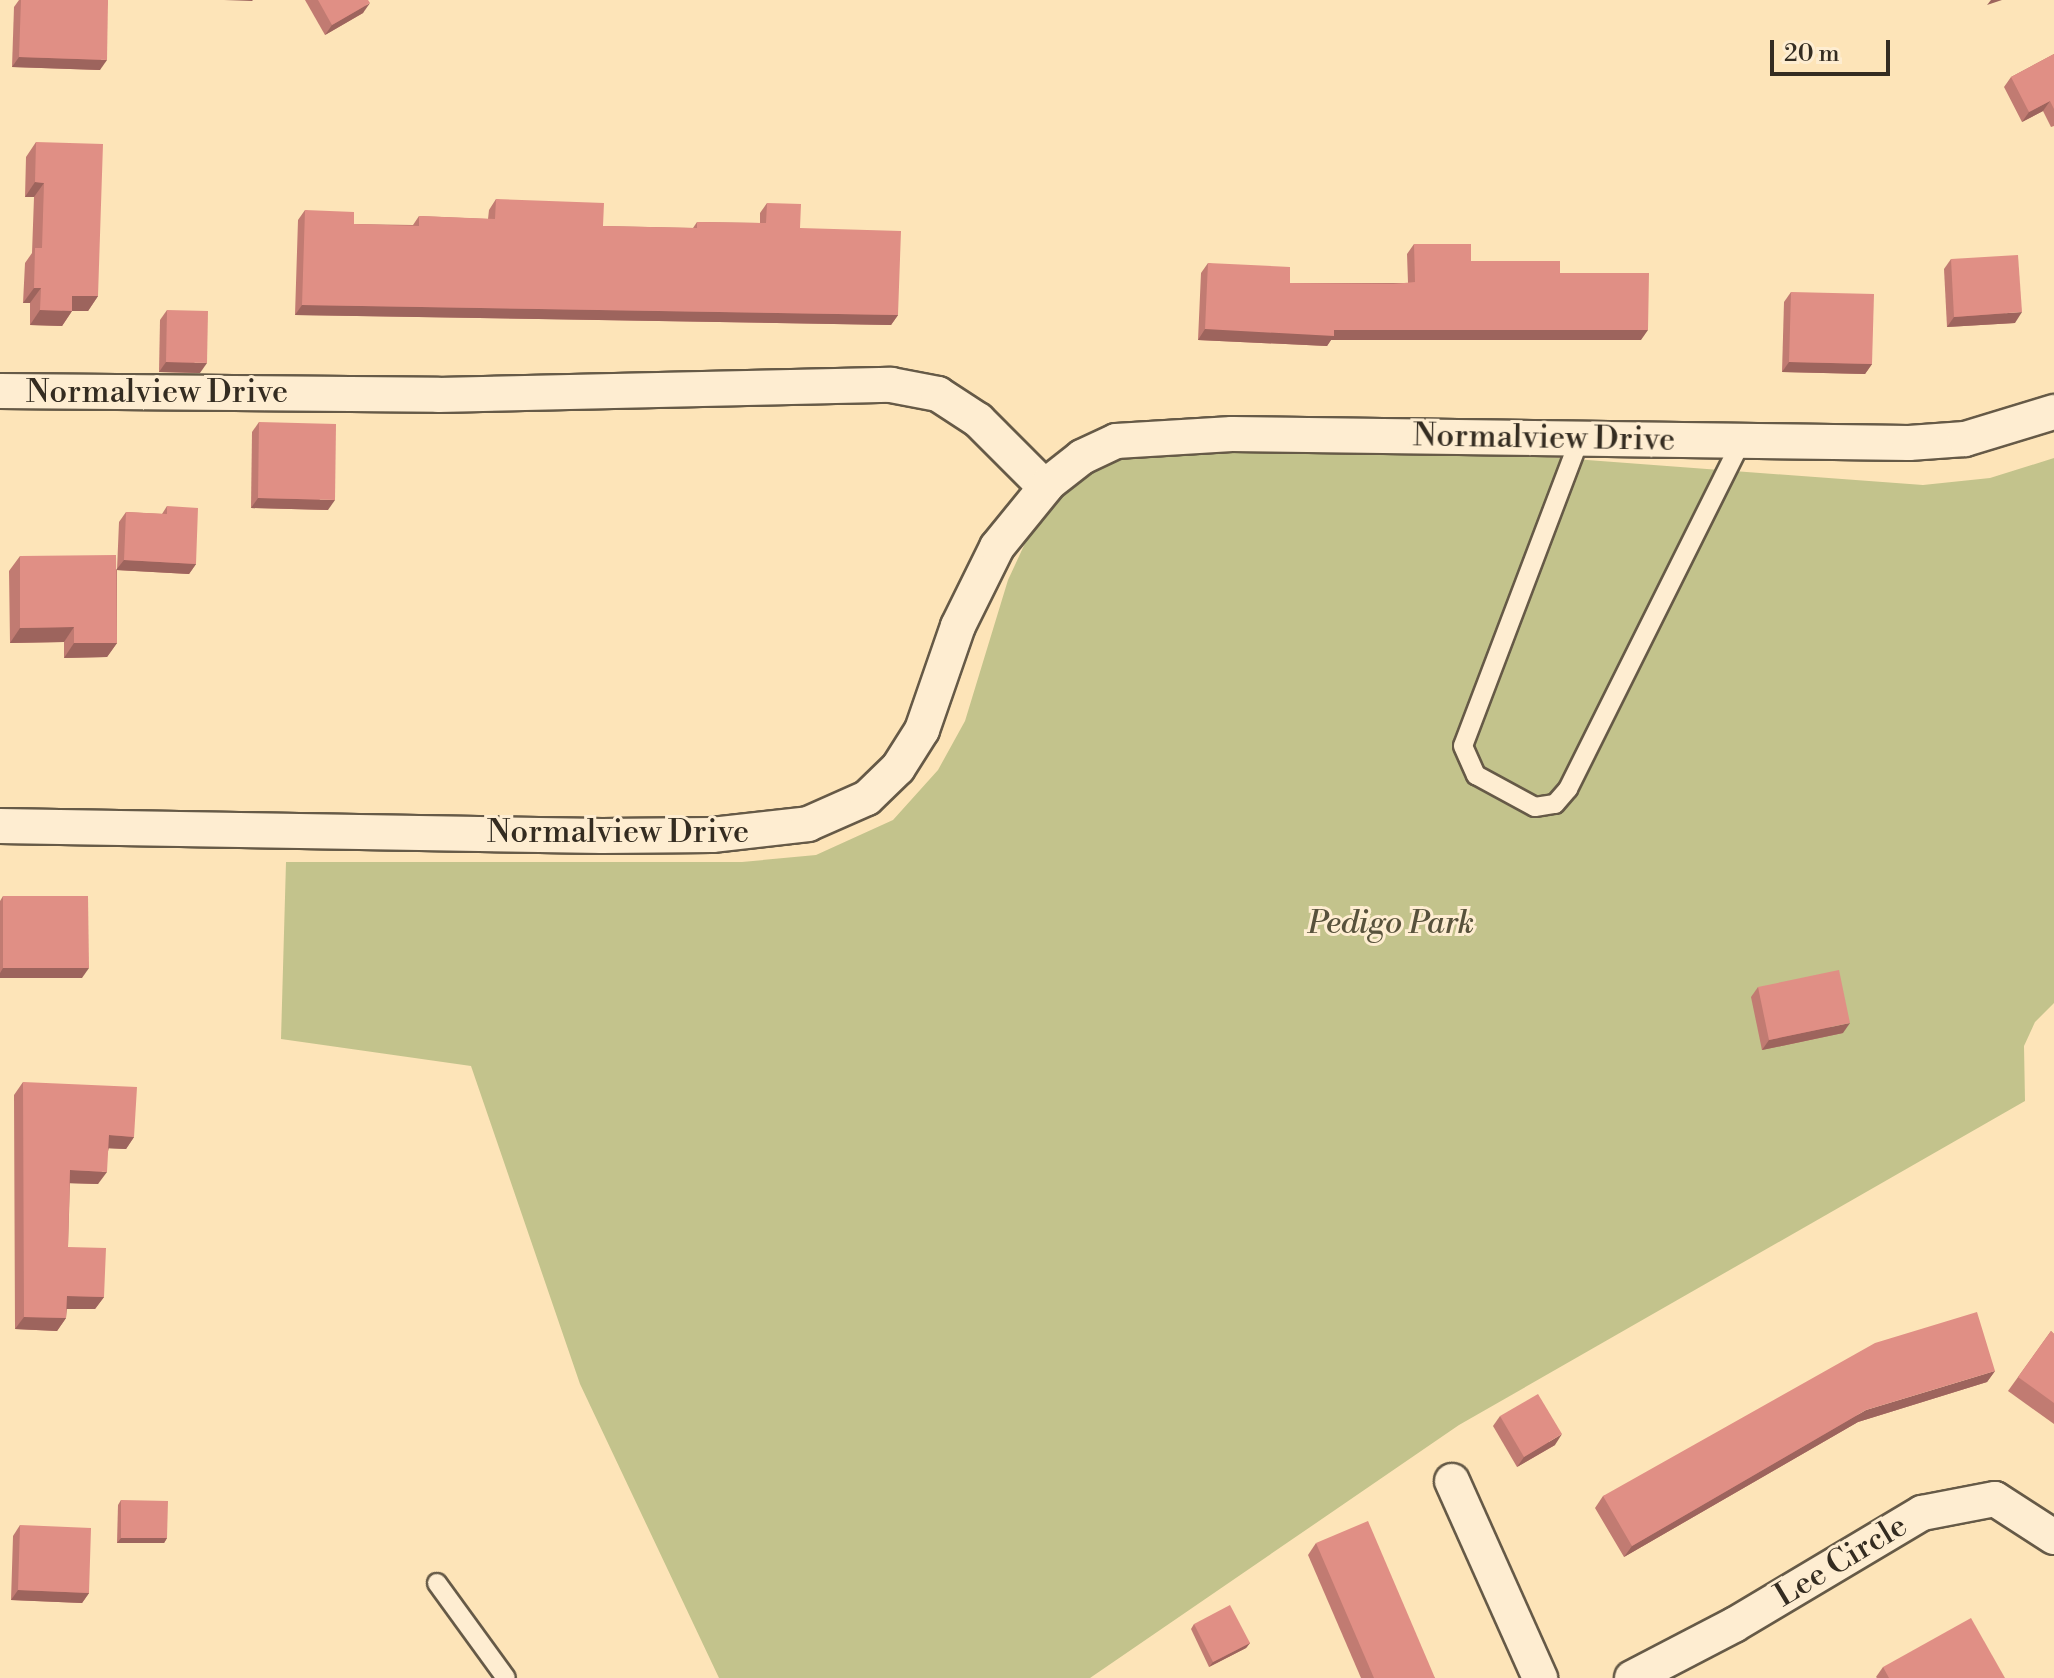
<!DOCTYPE html>
<html>
<head>
<meta charset="utf-8">
<style>
	body { margin:0 }
	#map { position:relative; width:2054px; height:1678px; overflow:hidden; background:#fde4b8; font-family:"Libre Bodoni",serif }
	div>[style] { position:absolute }
	[style*='--x'] { left:calc(var(--x)*1px); top:calc(var(--y)*1px); width:calc(var(--w)*1px); rotate:calc(var(--a)*1deg) }
	.green>* { inset:0; background:#c3c38c }
	.roads { filter:drop-shadow(2px 0 #665a47) drop-shadow(-2px 0 #665a47) drop-shadow(0 2px #665a47) drop-shadow(0 -2px #665a47) }
	.service>* { height:18px; margin:-9px; padding:0 9px; transform-origin:9px; border-radius:9px; background:#feedd1 }
	.minor>* { height:34px; margin:-17px; padding:0 17px; transform-origin:17px; border-radius:17px; background:#feedd1 }
	.wall>* { inset:0; background:#c17b72 }
	.shaded-wall>* { inset:0; background:#9d645d }
	.building>* { inset:0; background:#e08f85 }
	span { translate:-50% -50%; white-space:nowrap; text-align:center; line-height:1.15; -webkit-text-stroke:6px #feedd1; paint-order:stroke }
	.street-label { font-size:32px; color:#342c21 }
	.park-label { font-size:32px; color:#58523c; font-style:italic }
	.scale { position:absolute; left:1770px; top:40px; width:120px; height:36px; box-sizing:border-box; border:4px solid #342c21; border-top:0; padding-left:10px; font-size:24px; line-height:28px; white-space:nowrap; color:#342c21; -webkit-text-stroke:6px #feedd1; paint-order:stroke }
</style>
</head>
<body>
<div id="map">
	<div class="green">
		<div style="clip-path:polygon(1151px 449px,1519px 455px,1923px 485px,1990px 478px,2054px 458px,2054px 1003px,2035px 1022px,2024px 1046px,2025px 1101px,1459px 1425px,1090px 1678px,719px 1678px,580px 1384px,471px 1066px,281px 1039px,286px 862px,742px 862px,816px 855px,893px 820px,938px 770px,965px 721px,1008px 580px,1033px 526px,1057px 497px,1103px 466px)"></div>
	</div>
	<div class="roads">
		<div class="service">
			<div style="--x:1580;--y:438;--w:329;--a:110.8"></div>
			<div style="--x:1463;--y:746;--w:32;--a:66"></div>
			<div style="--x:1476;--y:775;--w:67;--a:28.5"></div>
			<div style="--x:1535;--y:807;--w:20;--a:-9"></div>
			<div style="--x:1555;--y:804;--w:20;--a:-49"></div>
			<div style="--x:1568;--y:789;--w:388;--a:-63.5"></div>
			<div style="--x:437;--y:1583;--w:117;--a:54"></div>
		</div>
		<div class="minor">
			<div style="--x:0;--y:391;--w:438;--a:0.5"></div>
			<div style="--x:438;--y:395;--w:453;--a:-1.3"></div>
			<div style="--x:891;--y:385;--w:48;--a:10.8"></div>
			<div style="--x:938;--y:394;--w:48;--a:33"></div>
			<div style="--x:978;--y:420;--w:95;--a:45"></div>
			<div style="--x:0;--y:826;--w:602;--a:0.95"></div>
			<div style="--x:602;--y:836;--w:110;--a:-0.5"></div>
			<div style="--x:712;--y:835;--w:97;--a:-6.5"></div>
			<div style="--x:808;--y:824;--w:64;--a:-23.8"></div>
			<div style="--x:867;--y:798;--w:43;--a:-44.1"></div>
			<div style="--x:898;--y:768;--w:45;--a:-57.7"></div>
			<div style="--x:922;--y:730;--w:110;--a:-70.9"></div>
			<div style="--x:958;--y:626;--w:88;--a:-63.7"></div>
			<div style="--x:997;--y:547;--w:82;--a:-50.9"></div>
			<div style="--x:1049;--y:483;--w:42;--a:-38.2"></div>
			<div style="--x:1082;--y:457;--w:38;--a:-25"></div>
			<div style="--x:1116;--y:441;--w:116;--a:-3.5"></div>
			<div style="--x:1232;--y:434;--w:677;--a:0.76"></div>
			<div style="--x:1909;--y:443;--w:56;--a:-4.1"></div>
			<div style="--x:1965;--y:439;--w:93;--a:-16.9"></div>
			<div style="--x:1452;--y:1481;--w:216;--a:65.9"></div>
			<div style="--x:1632;--y:1678;--w:115;--a:-27.5"></div>
			<div style="--x:1734;--y:1625;--w:219;--a:-30.8"></div>
			<div style="--x:1922;--y:1513;--w:74;--a:-10.9"></div>
			<div style="--x:1995;--y:1499;--w:70;--a:32.8"></div>
		</div>
	</div>
	<div class="wall">
		<div style="clip-path:polygon(19px 0,108px 0,100px 70px,12px 67px,14px 7px)"></div>
		<div style="clip-path:polygon(305px 0,368px 0,363px 13px,325px 35px)"></div>
		<div style="clip-path:polygon(2054px 54px,2054px 126px,2051px 127px,2043px 111px,2022px 122px,2004px 87px,2011px 77px)"></div>
		<div style="clip-path:polygon(36px 142px,98px 296px,88px 311px,72px 311px,62px 326px,30px 325px,30px 303px,23px 303px,25px 263px,32px 253px,34px 197px,25px 197px,26px 157px)"></div>
		<div style="clip-path:polygon(496px 199px,603px 226px,693px 228px,697px 222px,760px 223px,760px 213px,767px 203px,800px 228px,898px 315px,891px 325px,295px 315px,298px 220px,305px 210px,354px 224px,413px 225px,419px 216px,488px 219px,489px 210px)"></div>
		<div style="clip-path:polygon(1414px 244px,1471px 261px,1560px 273px,1641px 340px,1331px 340px,1327px 346px,1198px 340px,1201px 273px,1208px 263px,1290px 283px,1408px 283px,1407px 254px)"></div>
		<div style="clip-path:polygon(1951px 259px,2015px 323px,1947px 327px,1944px 269px)"></div>
		<div style="clip-path:polygon(1791px 292px,1872px 364px,1865px 374px,1782px 372px,1784px 302px)"></div>
		<div style="clip-path:polygon(167px 310px,200px 373px,159px 372px,160px 320px)"></div>
		<div style="clip-path:polygon(259px 422px,328px 510px,251px 508px,252px 432px)"></div>
		<div style="clip-path:polygon(167px 506px,196px 564px,189px 574px,117px 570px,117px 643px,107px 657px,64px 658px,64px 642px,10px 643px,9px 571px,20px 556px,117px 570px,119px 522px,126px 512px,162px 514px)"></div>
		<div style="clip-path:polygon(3px 896px,82px 978px,0 978px,0 901px)"></div>
		<div style="clip-path:polygon(1758px 987px,1843px 1033px,1762px 1050px,1751px 997px)"></div>
		<div style="clip-path:polygon(23px 1082px,134px 1137px,126px 1149px,109px 1148px,98px 1184px,70px 1183px,68px 1247px,104px 1297px,95px 1309px,67px 1309px,66px 1318px,57px 1331px,15px 1329px,14px 1095px)"></div>
		<div style="clip-path:polygon(2051px 1331px,2054px 1334px,2054px 1424px,2008px 1391px)"></div>
		<div style="clip-path:polygon(1995px 1371px,1987px 1382px,1858px 1422px,1624px 1557px,1595px 1508px,1603px 1496px)"></div>
		<div style="clip-path:polygon(1500px 1416px,1555px 1445px,1517px 1467px,1493px 1426px)"></div>
		<div style="clip-path:polygon(121px 1500px,167px 1538px,164px 1543px,117px 1543px,118px 1505px)"></div>
		<div style="clip-path:polygon(20px 1525px,89px 1593px,82px 1603px,11px 1600px,13px 1536px)"></div>
		<div style="clip-path:polygon(1316px 1543px,1435px 1678px,1361px 1678px,1308px 1555px)"></div>
		<div style="clip-path:polygon(1194px 1624px,1250px 1643px,1246px 1648px,1209px 1667px,1191px 1629px)"></div>
		<div style="clip-path:polygon(1883px 1667px,2005px 1678px,1877px 1678px,1876px 1677px)"></div>
	</div>
	<div class="shaded-wall">
		<div style="clip-path:polygon(224px 0,253px 0,252px 1px)"></div>
		<div style="clip-path:polygon(1991px 0,2002px 0,1987px 5px)"></div>
		<div style="clip-path:polygon(370px 3px,363px 13px,325px 35px,332px 25px)"></div>
		<div style="clip-path:polygon(19px 57px,107px 60px,100px 70px,12px 67px)"></div>
		<div style="clip-path:polygon(2050px 101px,2043px 111px,2022px 122px,2029px 112px)"></div>
		<div style="clip-path:polygon(35px 182px,44px 183px,34px 197px,25px 197px)"></div>
		<div style="clip-path:polygon(34px 288px,41px 288px,30px 303px,23px 303px)"></div>
		<div style="clip-path:polygon(72px 296px,98px 296px,88px 311px,62px 311px)"></div>
		<div style="clip-path:polygon(302px 305px,898px 315px,891px 325px,295px 315px)"></div>
		<div style="clip-path:polygon(40px 310px,72px 311px,62px 326px,30px 325px)"></div>
		<div style="clip-path:polygon(2022px 312px,2015px 323px,1947px 327px,1954px 317px)"></div>
		<div style="clip-path:polygon(1205px 329px,1334px 330px,1648px 330px,1641px 340px,1331px 340px,1327px 346px,1198px 340px)"></div>
		<div style="clip-path:polygon(166px 362px,207px 363px,200px 373px,159px 372px)"></div>
		<div style="clip-path:polygon(1789px 362px,1872px 364px,1865px 374px,1782px 372px)"></div>
		<div style="clip-path:polygon(258px 498px,335px 500px,328px 510px,251px 508px)"></div>
		<div style="clip-path:polygon(124px 560px,196px 564px,189px 574px,116px 570px)"></div>
		<div style="clip-path:polygon(74px 627px,64px 642px,10px 643px,20px 628px)"></div>
		<div style="clip-path:polygon(74px 643px,117px 643px,107px 657px,64px 658px)"></div>
		<div style="clip-path:polygon(3px 968px,89px 968px,82px 978px,0 978px,0 973px)"></div>
		<div style="clip-path:polygon(1850px 1023px,1843px 1033px,1762px 1050px,1769px 1040px)"></div>
		<div style="clip-path:polygon(109px 1135px,134px 1137px,126px 1149px,100px 1148px)"></div>
		<div style="clip-path:polygon(70px 1170px,107px 1172px,98px 1184px,61px 1183px)"></div>
		<div style="clip-path:polygon(67px 1296px,104px 1297px,95px 1309px,58px 1309px)"></div>
		<div style="clip-path:polygon(24px 1317px,66px 1318px,57px 1331px,15px 1329px)"></div>
		<div style="clip-path:polygon(1995px 1371px,1987px 1382px,1858px 1422px,1624px 1557px,1632px 1546px,1866px 1410px)"></div>
		<div style="clip-path:polygon(1562px 1434px,1555px 1445px,1517px 1467px,1524px 1457px)"></div>
		<div style="clip-path:polygon(121px 1538px,167px 1538px,164px 1543px,117px 1543px)"></div>
		<div style="clip-path:polygon(18px 1590px,89px 1593px,82px 1603px,11px 1600px)"></div>
		<div style="clip-path:polygon(1250px 1643px,1246px 1648px,1209px 1667px,1213px 1662px)"></div>
	</div>
	<div class="building">
		<div style="clip-path:polygon(21px 0,108px 0,107px 60px,19px 57px)"></div>
		<div style="clip-path:polygon(318px 0,368px 0,370px 3px,332px 25px)"></div>
		<div style="clip-path:polygon(2054px 54px,2054px 109px,2050px 101px,2029px 112px,2011px 77px)"></div>
		<div style="clip-path:polygon(36px 142px,103px 144px,98px 296px,72px 296px,72px 311px,40px 310px,41px 288px,34px 288px,35px 248px,42px 248px,44px 183px,35px 182px)"></div>
		<div style="clip-path:polygon(496px 199px,604px 203px,603px 226px,697px 228px,697px 222px,766px 223px,767px 203px,801px 204px,800px 228px,901px 231px,898px 315px,302px 305px,305px 210px,354px 212px,354px 224px,419px 226px,419px 216px,495px 219px)"></div>
		<div style="clip-path:polygon(1414px 244px,1471px 244px,1471px 261px,1560px 261px,1560px 273px,1649px 273px,1648px 330px,1334px 330px,1334px 336px,1205px 329px,1208px 263px,1290px 267px,1290px 283px,1393px 284px,1415px 282px)"></div>
		<div style="clip-path:polygon(2018px 255px,2022px 312px,1954px 317px,1951px 259px)"></div>
		<div style="clip-path:polygon(1791px 292px,1874px 294px,1872px 364px,1789px 362px)"></div>
		<div style="clip-path:polygon(167px 310px,208px 311px,207px 363px,166px 362px)"></div>
		<div style="clip-path:polygon(259px 422px,336px 424px,335px 500px,258px 498px)"></div>
		<div style="clip-path:polygon(167px 506px,198px 508px,196px 564px,124px 560px,126px 512px,167px 514px)"></div>
		<div style="clip-path:polygon(116px 555px,117px 643px,74px 643px,74px 627px,20px 628px,20px 556px)"></div>
		<div style="clip-path:polygon(3px 896px,88px 896px,89px 968px,3px 968px)"></div>
		<div style="clip-path:polygon(1839px 970px,1850px 1023px,1769px 1040px,1758px 987px)"></div>
		<div style="clip-path:polygon(23px 1082px,137px 1087px,134px 1137px,109px 1135px,107px 1172px,70px 1170px,68px 1247px,106px 1248px,104px 1297px,67px 1296px,66px 1318px,24px 1317px)"></div>
		<div style="clip-path:polygon(1977px 1312px,1995px 1371px,1866px 1410px,1632px 1546px,1603px 1496px,1875px 1343px)"></div>
		<div style="clip-path:polygon(2051px 1331px,2054px 1334px,2054px 1403px,2018px 1377px)"></div>
		<div style="clip-path:polygon(1538px 1394px,1562px 1434px,1524px 1457px,1500px 1416px)"></div>
		<div style="clip-path:polygon(121px 1500px,168px 1501px,167px 1538px,121px 1538px)"></div>
		<div style="clip-path:polygon(1368px 1521px,1435px 1678px,1374px 1678px,1316px 1543px)"></div>
		<div style="clip-path:polygon(20px 1525px,91px 1528px,89px 1593px,18px 1590px)"></div>
		<div style="clip-path:polygon(1230px 1605px,1250px 1643px,1213px 1662px,1194px 1624px)"></div>
		<div style="clip-path:polygon(1971px 1618px,2005px 1678px,1889px 1678px,1883px 1667px)"></div>
	</div>
	<div class="street-label">
		<span style="left:157px;top:392px">Normalview Drive</span>
		<span style="left:1544px;top:438px;rotate:1deg">Normalview Drive</span>
		<span style="left:618px;top:832px">Normalview Drive</span>
		<span style="left:1841px;top:1561px;rotate:-31deg">Lee Circle</span>
	</div>
	<div class="park-label">
		<span style="left:1391px;top:923px">Pedigo Park</span>
	</div>
	<div class="scale">20 m</div>
</div>
</body>
</html>
